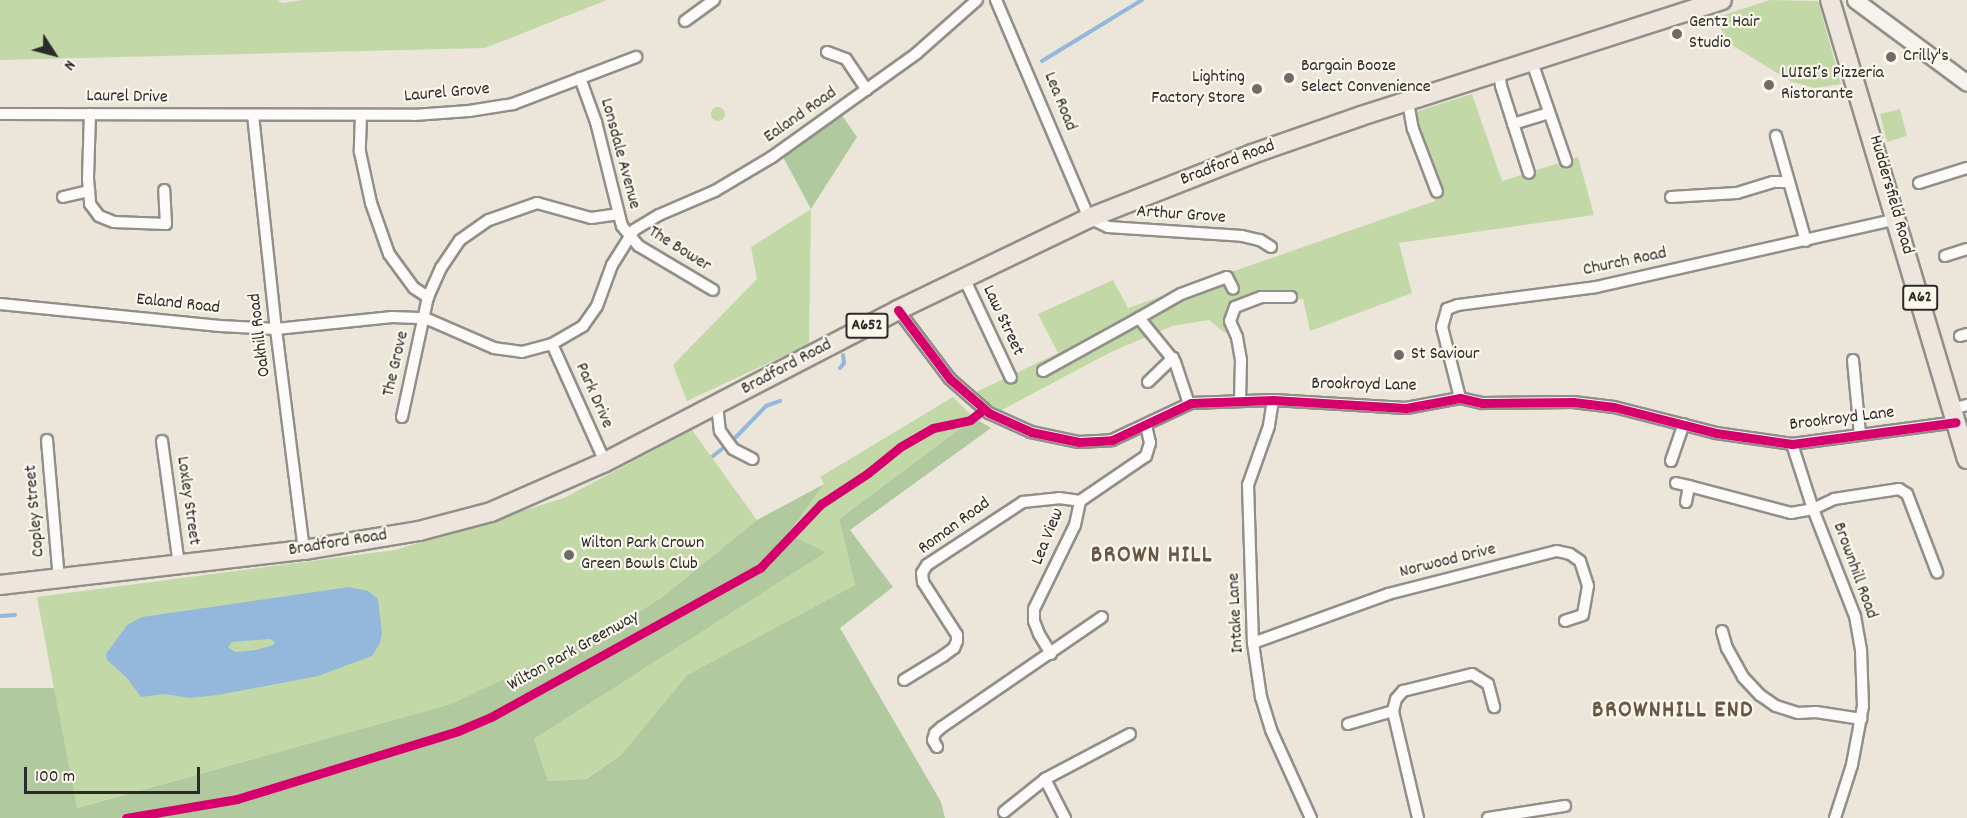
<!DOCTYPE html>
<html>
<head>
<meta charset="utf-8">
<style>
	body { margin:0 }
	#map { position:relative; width:1967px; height:818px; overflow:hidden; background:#ece6da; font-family:Dekko,sans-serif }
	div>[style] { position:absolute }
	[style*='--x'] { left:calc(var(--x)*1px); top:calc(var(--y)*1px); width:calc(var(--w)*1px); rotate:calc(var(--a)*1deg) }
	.green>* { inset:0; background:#c2d9a7 }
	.round { border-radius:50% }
	.forest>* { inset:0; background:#b0c99e }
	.water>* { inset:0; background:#94b8db }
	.stream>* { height:4px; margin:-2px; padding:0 2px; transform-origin:2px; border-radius:2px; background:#94b8db }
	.roads { filter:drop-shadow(2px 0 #918f89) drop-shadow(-2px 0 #918f89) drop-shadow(0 2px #918f89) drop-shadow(0 -2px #918f89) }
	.street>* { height:10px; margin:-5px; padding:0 5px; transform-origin:5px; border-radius:5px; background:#fcfbf9 }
	.secondary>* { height:15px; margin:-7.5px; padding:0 7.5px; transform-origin:7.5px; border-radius:7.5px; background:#f6f3ee }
	.primary>* { height:18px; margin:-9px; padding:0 9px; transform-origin:9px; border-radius:9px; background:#eee6de }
	.cycleway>* { height:9px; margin:-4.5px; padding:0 4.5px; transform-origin:4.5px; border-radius:4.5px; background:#d6006c }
	.dots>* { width:16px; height:16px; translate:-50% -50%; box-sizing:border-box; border:3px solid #fbf7ec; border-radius:50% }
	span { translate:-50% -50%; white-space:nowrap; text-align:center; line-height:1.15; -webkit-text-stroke:4.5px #fbf7ec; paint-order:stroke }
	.shield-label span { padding:2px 4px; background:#fbf7ec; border:2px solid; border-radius:4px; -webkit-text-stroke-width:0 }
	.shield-label { font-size:16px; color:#2b2b2b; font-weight:700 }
	.poi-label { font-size:18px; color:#2b2b2b }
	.left { translate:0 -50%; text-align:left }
	.right { translate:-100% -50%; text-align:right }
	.street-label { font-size:18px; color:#2b2b2b }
	.district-label { font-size:24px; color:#6a5644; font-weight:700; letter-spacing:1.5px }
	.north { position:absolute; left:24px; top:24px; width:60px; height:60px; -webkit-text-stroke:4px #fbf7ec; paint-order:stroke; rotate:126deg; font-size:16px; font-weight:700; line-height:24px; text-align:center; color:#2b2b2b }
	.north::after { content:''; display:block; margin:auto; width:21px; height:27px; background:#2b2b2b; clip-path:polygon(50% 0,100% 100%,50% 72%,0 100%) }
	.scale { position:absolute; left:24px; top:767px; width:176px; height:27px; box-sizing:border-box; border:3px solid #2b2b2b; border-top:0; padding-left:8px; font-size:18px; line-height:21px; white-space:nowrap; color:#2b2b2b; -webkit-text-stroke:4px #fbf7ec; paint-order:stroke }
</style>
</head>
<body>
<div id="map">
	<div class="green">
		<div style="clip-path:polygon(0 0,278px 0,282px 3px,303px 0,607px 0,485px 48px,0 60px)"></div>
		<div style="clip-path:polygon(1770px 0,1818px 1px,1841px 84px,1814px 88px,1792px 82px,1730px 44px,1714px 18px)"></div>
		<div style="clip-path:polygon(1472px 94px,1502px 181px,1578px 157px,1594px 215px,1399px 243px,1412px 293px,1310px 331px,1303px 299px,1263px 302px,1238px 311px,1225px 333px,1209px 320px,1172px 326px,1111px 352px,1000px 411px,974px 393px,1058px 353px,1038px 314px,1113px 280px,1128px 308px,1435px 201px,1412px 143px,1405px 115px)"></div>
		<div class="round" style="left:711px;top:107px;width:14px;height:14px"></div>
		<div style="clip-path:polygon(1900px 109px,1907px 136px,1887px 142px,1880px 114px)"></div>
		<div style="clip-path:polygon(811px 209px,809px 344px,687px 401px,673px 365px,757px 279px,751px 247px)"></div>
		<div style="clip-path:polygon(953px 397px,974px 418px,839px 519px,855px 585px,687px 675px,621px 755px,585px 779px,548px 781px,534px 739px,825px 552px,788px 534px,824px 484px,820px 477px)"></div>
		<div style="clip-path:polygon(692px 430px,757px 520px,661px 598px,623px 622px,451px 704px,76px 808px,37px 597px,395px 550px,564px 498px)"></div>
	</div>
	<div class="forest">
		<div style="clip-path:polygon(841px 114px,857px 137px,811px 209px,783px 157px)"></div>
		<div style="clip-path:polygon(974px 418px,991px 428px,850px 530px,893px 587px,840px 628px,941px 802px,945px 818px,0 818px,0 688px,54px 688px,77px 808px,451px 704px,623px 622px,661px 598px,757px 520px,824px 484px,788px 534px,826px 552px,534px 739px,548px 781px,586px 779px,621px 755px,687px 675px,855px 585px,839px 519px)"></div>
	</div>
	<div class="water">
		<div style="clip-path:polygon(evenodd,349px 587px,368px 591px,378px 599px,382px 634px,380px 643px,372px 656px,318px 676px,218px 695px,190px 698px,164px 694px,141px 697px,126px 677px,107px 660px,106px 654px,127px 625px,142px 617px,349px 587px,270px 639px,275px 642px,273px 645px,256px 650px,235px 652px,228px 647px,232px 642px,270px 639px)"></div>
	</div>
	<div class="stream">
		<div style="--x:1042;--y:61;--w:117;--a:-31.4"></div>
		<div style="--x:840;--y:368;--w:6;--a:-51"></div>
		<div style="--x:844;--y:363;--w:8;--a:-97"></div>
		<div style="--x:736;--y:437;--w:43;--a:-45.9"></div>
		<div style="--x:766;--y:406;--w:15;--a:-20"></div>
		<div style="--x:713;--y:456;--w:11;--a:-38"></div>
		<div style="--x:0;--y:616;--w:15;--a:-4"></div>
	</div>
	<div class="roads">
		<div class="street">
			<div style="--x:996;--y:0;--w:237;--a:66.9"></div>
			<div style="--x:1089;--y:218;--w:21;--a:25"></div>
			<div style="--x:1108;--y:227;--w:134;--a:3.8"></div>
			<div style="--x:1242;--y:236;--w:18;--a:13"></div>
			<div style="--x:1260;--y:240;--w:13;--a:32"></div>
			<div style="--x:685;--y:21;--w:36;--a:-36"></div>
			<div style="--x:827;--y:52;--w:20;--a:20"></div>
			<div style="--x:846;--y:59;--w:37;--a:56"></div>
			<div style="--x:1532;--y:62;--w:105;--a:71"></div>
			<div style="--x:1499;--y:73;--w:13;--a:81"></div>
			<div style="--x:1501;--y:86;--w:91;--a:72.2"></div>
			<div style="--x:580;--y:78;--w:47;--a:70"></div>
			<div style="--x:596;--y:122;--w:107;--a:76"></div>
			<div style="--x:622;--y:226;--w:26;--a:50"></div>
			<div style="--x:639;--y:246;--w:86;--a:30.7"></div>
			<div style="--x:1408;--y:102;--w:27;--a:80"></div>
			<div style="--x:1413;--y:129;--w:67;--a:69.1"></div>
			<div style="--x:0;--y:114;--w:414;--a:0.1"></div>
			<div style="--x:414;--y:115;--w:55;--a:-4.2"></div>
			<div style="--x:469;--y:111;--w:45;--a:-9"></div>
			<div style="--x:513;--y:104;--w:132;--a:-20.9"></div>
			<div style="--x:90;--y:114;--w:65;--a:91.8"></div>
			<div style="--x:88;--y:179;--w:25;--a:85"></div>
			<div style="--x:90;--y:204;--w:15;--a:53"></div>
			<div style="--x:99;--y:216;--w:16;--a:22"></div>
			<div style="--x:114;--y:222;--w:52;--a:2.2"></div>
			<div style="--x:166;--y:224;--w:34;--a:-93"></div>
			<div style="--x:253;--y:115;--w:215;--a:83.9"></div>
			<div style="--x:276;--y:329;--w:223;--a:82.8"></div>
			<div style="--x:361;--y:115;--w:37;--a:92"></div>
			<div style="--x:360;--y:152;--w:52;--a:77.8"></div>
			<div style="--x:371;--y:203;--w:54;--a:70.6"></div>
			<div style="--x:389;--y:254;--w:42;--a:53.7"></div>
			<div style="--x:414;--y:288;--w:17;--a:33"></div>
			<div style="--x:1513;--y:124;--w:38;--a:-17"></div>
			<div style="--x:1776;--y:136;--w:109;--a:74.1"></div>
			<div style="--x:1919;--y:183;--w:50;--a:-17.4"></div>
			<div style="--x:63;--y:197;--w:27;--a:-13"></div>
			<div style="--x:1671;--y:197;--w:66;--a:-3.5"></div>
			<div style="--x:1737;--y:193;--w:38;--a:-17"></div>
			<div style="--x:1773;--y:182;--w:16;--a:0"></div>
			<div style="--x:1945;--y:256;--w:23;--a:-18"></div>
			<div style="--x:964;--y:278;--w:110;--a:64.8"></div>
			<div style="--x:0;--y:304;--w:221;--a:5.7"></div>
			<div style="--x:220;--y:326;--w:56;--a:3.1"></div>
			<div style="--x:276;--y:329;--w:117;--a:-5.9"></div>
			<div style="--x:392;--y:317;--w:33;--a:2"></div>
			<div style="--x:425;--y:318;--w:75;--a:23.5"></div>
			<div style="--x:494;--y:348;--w:28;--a:8"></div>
			<div style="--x:522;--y:352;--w:31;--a:-15"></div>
			<div style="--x:552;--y:344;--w:36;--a:-30"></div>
			<div style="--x:583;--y:326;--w:24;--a:-55"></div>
			<div style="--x:597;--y:306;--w:44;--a:-69.9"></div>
			<div style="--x:612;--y:265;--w:41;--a:-57.8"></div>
			<div style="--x:634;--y:230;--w:29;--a:-31"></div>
			<div style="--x:659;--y:215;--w:61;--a:-23.2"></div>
			<div style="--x:715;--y:191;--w:66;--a:-30.8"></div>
			<div style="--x:772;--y:157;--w:178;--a:-35.6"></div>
			<div style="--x:917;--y:53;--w:80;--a:-41.5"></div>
			<div style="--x:898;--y:310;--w:86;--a:53"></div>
			<div style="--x:950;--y:379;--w:52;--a:41.1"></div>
			<div style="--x:989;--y:413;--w:46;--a:24.3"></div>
			<div style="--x:1031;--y:432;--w:49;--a:11.8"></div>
			<div style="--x:1079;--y:442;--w:33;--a:-3"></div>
			<div style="--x:1112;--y:440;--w:87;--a:-25.1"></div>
			<div style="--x:1191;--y:403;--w:82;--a:-2.1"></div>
			<div style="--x:1273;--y:400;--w:133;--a:3.4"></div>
			<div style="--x:1406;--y:408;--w:55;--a:-10.5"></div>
			<div style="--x:1460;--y:398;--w:23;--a:13"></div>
			<div style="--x:1482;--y:403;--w:91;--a:-0.6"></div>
			<div style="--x:1573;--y:402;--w:41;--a:7"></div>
			<div style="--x:1614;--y:407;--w:105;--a:14.3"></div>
			<div style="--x:1716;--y:433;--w:77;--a:8.2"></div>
			<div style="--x:1792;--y:444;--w:165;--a:-7.6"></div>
			<div style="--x:1139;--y:318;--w:48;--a:-29.7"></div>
			<div style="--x:1181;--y:294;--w:49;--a:-20.3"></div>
			<div style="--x:1227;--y:277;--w:13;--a:63"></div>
			<div style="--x:1960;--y:336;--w:7;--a:-16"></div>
			<div style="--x:552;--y:344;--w:129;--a:65.8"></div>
			<div style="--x:1853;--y:360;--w:74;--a:84.6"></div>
			<div style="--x:1043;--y:371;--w:110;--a:-28.9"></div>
			<div style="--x:1139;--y:318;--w:57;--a:50.7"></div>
			<div style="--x:1175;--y:362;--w:44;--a:71.6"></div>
			<div style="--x:1148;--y:382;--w:35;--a:-44"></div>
			<div style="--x:1460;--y:398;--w:73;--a:-104.2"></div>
			<div style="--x:1442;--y:327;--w:19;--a:-74"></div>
			<div style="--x:1447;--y:309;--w:12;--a:-20"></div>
			<div style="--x:1458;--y:305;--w:139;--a:-7.4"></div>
			<div style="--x:1596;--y:287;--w:309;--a:-12.7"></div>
			<div style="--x:1273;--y:400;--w:26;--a:99"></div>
			<div style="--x:1269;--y:426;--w:63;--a:109.6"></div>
			<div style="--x:1248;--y:485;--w:158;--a:88.2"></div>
			<div style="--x:1253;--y:643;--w:55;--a:81.6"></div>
			<div style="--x:1261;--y:697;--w:34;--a:73"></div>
			<div style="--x:1271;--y:730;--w:97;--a:65.6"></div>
			<div style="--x:1240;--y:401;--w:41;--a:-88.6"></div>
			<div style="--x:1241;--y:360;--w:23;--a:-100"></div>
			<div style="--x:1237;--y:337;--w:17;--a:-114"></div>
			<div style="--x:1230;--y:321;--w:15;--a:-70"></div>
			<div style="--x:1235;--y:307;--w:28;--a:-21"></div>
			<div style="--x:1261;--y:297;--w:30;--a:0"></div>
			<div style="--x:717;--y:404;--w:27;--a:84"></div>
			<div style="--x:720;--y:431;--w:22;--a:54"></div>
			<div style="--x:733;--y:449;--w:22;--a:27"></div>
			<div style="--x:1952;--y:409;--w:16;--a:-15"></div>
			<div style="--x:402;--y:417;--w:123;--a:-77.8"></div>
			<div style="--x:428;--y:297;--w:32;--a:-66"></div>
			<div style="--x:441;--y:268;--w:34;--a:-56"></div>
			<div style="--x:460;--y:240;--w:35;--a:-35"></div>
			<div style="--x:489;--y:220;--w:51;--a:-19.5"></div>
			<div style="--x:537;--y:203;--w:56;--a:15.5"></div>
			<div style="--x:591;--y:218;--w:27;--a:-8"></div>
			<div style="--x:47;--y:440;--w:141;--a:85.1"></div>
			<div style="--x:162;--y:441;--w:125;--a:82.2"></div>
			<div style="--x:1792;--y:444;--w:68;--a:72.1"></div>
			<div style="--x:1813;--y:509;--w:115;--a:68.6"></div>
			<div style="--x:1855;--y:616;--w:36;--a:80"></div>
			<div style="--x:1861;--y:651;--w:55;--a:87.9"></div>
			<div style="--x:1863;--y:706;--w:60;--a:100.6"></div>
			<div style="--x:1852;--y:765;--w:56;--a:107.8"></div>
			<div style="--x:1671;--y:461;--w:39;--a:-71"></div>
			<div style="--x:1676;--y:483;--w:13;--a:13"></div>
			<div style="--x:1686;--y:502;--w:16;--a:-79"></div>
			<div style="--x:1689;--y:486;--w:106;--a:14.8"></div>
			<div style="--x:1791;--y:513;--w:22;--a:-10"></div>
			<div style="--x:1813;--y:509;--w:23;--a:-25"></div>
			<div style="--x:1834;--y:499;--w:66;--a:-8.7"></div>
			<div style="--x:1899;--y:489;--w:9;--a:32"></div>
			<div style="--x:1907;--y:494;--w:84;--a:69"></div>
			<div style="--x:1722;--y:631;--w:18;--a:74"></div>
			<div style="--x:1727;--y:648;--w:33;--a:61"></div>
			<div style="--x:1743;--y:677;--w:25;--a:47"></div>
			<div style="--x:1760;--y:695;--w:19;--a:35"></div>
			<div style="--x:1776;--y:706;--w:23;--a:18"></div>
			<div style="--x:1798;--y:713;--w:18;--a:-3"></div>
			<div style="--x:1816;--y:712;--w:46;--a:8.8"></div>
			<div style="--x:1253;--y:643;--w:144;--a:-19.9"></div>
			<div style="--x:1388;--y:594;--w:174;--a:-14.3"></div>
			<div style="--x:1557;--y:551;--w:13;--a:13"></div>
			<div style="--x:1570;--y:554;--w:12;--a:35"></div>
			<div style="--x:1580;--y:561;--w:26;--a:72"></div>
			<div style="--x:1588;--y:586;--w:29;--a:100"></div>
			<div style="--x:1583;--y:615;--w:19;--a:162"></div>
			<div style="--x:1051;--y:654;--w:23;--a:-121"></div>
			<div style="--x:1039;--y:634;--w:14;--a:-111"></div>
			<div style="--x:1034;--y:621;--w:12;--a:-90"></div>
			<div style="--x:1034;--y:609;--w:93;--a:-64"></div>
			<div style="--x:1075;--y:525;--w:25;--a:-78"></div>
			<div style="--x:1080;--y:501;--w:80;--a:-34.3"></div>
			<div style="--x:1146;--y:456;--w:14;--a:-73"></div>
			<div style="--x:1150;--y:443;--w:18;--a:-103"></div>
			<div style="--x:904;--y:680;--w:46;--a:-31.6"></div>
			<div style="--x:943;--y:656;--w:14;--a:-36"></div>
			<div style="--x:954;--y:648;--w:8;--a:-67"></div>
			<div style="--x:957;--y:641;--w:6;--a:-90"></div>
			<div style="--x:957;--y:635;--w:63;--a:-122.7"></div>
			<div style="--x:923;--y:582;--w:9;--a:-96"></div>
			<div style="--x:922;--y:573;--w:9;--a:-58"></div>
			<div style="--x:927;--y:565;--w:115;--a:-33.3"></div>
			<div style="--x:1023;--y:502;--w:36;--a:-6"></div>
			<div style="--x:1059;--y:498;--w:21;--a:8"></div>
			<div style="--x:1348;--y:724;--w:47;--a:-16.1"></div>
			<div style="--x:937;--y:747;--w:8;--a:-120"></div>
			<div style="--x:933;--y:740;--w:7;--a:-74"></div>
			<div style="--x:935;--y:733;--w:9;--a:-41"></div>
			<div style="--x:942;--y:727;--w:194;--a:-34.5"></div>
			<div style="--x:1045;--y:779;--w:44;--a:62.9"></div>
			<div style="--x:1004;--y:812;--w:53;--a:-38.8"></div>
			<div style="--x:1045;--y:779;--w:96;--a:-27.9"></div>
			<div style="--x:1418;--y:818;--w:110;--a:-103.2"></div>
			<div style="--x:1393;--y:711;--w:12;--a:-76"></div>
			<div style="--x:1396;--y:699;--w:11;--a:-49"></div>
			<div style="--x:1403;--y:691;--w:71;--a:-13.8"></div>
			<div style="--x:1472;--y:674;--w:19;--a:32"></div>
			<div style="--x:1488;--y:684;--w:24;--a:75"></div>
			<div style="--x:1488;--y:818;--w:78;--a:-8.9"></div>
		</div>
		<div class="secondary">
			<div style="--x:1855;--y:0;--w:139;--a:36.5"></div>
		</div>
		<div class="primary">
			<div style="--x:1830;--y:0;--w:479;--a:73.4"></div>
			<div style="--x:0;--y:585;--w:306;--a:-6.6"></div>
			<div style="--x:304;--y:550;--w:117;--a:-9.4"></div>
			<div style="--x:419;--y:531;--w:74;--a:-14.8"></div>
			<div style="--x:491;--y:512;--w:124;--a:-23.7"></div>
			<div style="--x:605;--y:462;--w:330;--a:-27.4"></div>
			<div style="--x:898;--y:310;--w:212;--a:-25.7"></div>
			<div style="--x:1089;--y:218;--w:175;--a:-21.4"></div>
			<div style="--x:1252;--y:154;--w:115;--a:-19.2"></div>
			<div style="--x:1361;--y:116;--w:379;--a:-17.8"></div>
		</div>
	</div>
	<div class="cycleway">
		<div style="--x:898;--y:310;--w:86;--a:53"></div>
		<div style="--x:950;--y:379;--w:52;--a:41.1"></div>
		<div style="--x:989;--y:413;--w:46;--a:24.3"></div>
		<div style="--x:1031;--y:432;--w:49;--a:11.8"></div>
		<div style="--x:1079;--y:442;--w:33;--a:-3"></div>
		<div style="--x:1112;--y:440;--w:87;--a:-25.1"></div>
		<div style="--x:1191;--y:403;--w:82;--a:-2.1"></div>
		<div style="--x:1273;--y:400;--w:133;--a:3.4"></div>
		<div style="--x:1406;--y:408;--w:55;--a:-10.5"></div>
		<div style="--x:1460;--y:398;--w:23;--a:13"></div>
		<div style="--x:1482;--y:403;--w:91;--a:-0.6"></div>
		<div style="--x:1573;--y:402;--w:41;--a:7"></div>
		<div style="--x:1614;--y:407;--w:105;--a:14.3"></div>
		<div style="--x:1716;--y:433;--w:77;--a:8.2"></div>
		<div style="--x:1792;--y:444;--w:165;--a:-7.6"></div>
		<div style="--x:126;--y:818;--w:113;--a:-9.7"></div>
		<div style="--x:237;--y:799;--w:231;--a:-17.1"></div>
		<div style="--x:458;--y:731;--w:36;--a:-23"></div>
		<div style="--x:491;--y:717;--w:308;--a:-29"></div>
		<div style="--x:760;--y:568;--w:88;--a:-46.4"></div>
		<div style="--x:821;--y:504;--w:56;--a:-33.4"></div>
		<div style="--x:868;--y:473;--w:41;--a:-39.1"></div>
		<div style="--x:900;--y:447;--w:38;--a:-30"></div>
		<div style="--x:933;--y:428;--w:38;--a:-12"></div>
		<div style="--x:970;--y:420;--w:18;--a:-38"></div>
	</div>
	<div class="dots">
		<div style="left:1677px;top:34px;background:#6f6c68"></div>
		<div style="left:1891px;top:57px;background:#6f6c68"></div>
		<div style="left:1289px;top:78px;background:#6f6c68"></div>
		<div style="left:1769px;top:85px;background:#6f6c68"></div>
		<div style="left:1257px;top:89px;background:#6f6c68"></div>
		<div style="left:1399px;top:355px;background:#6f6c68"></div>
		<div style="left:569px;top:555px;background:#6f6c68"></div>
	</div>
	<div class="shield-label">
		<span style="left:1920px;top:298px">A62</span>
		<span style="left:867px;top:326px">A652</span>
	</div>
	<div class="poi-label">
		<span class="left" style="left:1689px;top:34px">Gentz Hair<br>Studio</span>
		<span class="left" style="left:1903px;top:57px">Crilly's</span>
		<span class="left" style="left:1301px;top:78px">Bargain Booze<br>Select Convenience</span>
		<span class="left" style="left:1781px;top:85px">LUIGI’s Pizzeria<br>Ristorante</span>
		<span class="right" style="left:1245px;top:89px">Lighting<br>Factory Store</span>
		<span class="left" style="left:1411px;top:355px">St Saviour</span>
		<span class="left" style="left:581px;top:555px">Wilton Park Crown<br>Green Bowls Club</span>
	</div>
	<div class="street-label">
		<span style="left:447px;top:94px;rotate:-5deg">Laurel Grove</span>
		<span style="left:127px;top:98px;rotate:1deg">Laurel Drive</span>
		<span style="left:1059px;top:102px;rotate:68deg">Lea Road</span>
		<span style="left:801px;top:116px;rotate:-35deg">Ealand Road</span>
		<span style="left:619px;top:154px;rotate:75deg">Lonsdale Avenue</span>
		<span style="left:1228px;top:164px;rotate:-21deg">Bradford Road</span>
		<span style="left:1890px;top:195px;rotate:74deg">Huddersfield Road</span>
		<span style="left:1181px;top:216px;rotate:4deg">Arthur Grove</span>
		<span style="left:679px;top:250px;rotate:32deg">The Bower</span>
		<span style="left:1625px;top:263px;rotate:-12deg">Church Road</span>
		<span style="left:178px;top:305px;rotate:6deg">Ealand Road</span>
		<span style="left:1002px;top:321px;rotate:65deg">Law Street</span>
		<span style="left:261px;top:335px;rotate:-97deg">Oakhill Road</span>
		<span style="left:397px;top:364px;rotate:-77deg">The Grove</span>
		<span style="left:787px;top:368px;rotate:-28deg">Bradford Road</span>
		<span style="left:1364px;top:386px;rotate:1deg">Brookroyd Lane</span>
		<span style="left:593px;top:396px;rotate:66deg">Park Drive</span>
		<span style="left:1842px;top:420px;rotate:-7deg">Brookroyd Lane</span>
		<span style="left:187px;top:501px;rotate:82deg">Loxley Street</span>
		<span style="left:36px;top:511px;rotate:-95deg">Copley Street</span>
		<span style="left:955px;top:527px;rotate:-36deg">Roman Road</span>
		<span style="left:1049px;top:537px;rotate:-68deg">Lea View</span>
		<span style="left:338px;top:544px;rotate:-9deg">Bradford Road</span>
		<span style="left:1448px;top:562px;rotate:-14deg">Norwood Drive</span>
		<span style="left:1854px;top:571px;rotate:70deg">Brownhill Road</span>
		<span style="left:1237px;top:613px;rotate:-93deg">Intake Lane</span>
		<span style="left:574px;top:652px;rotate:-29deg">Wilton Park Greenway</span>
	</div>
	<div class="district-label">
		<span style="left:1152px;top:557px">BROWN HILL</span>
		<span style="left:1673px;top:712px">BROWNHILL END</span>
	</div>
	<div class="north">N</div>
	<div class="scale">100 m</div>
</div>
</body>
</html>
